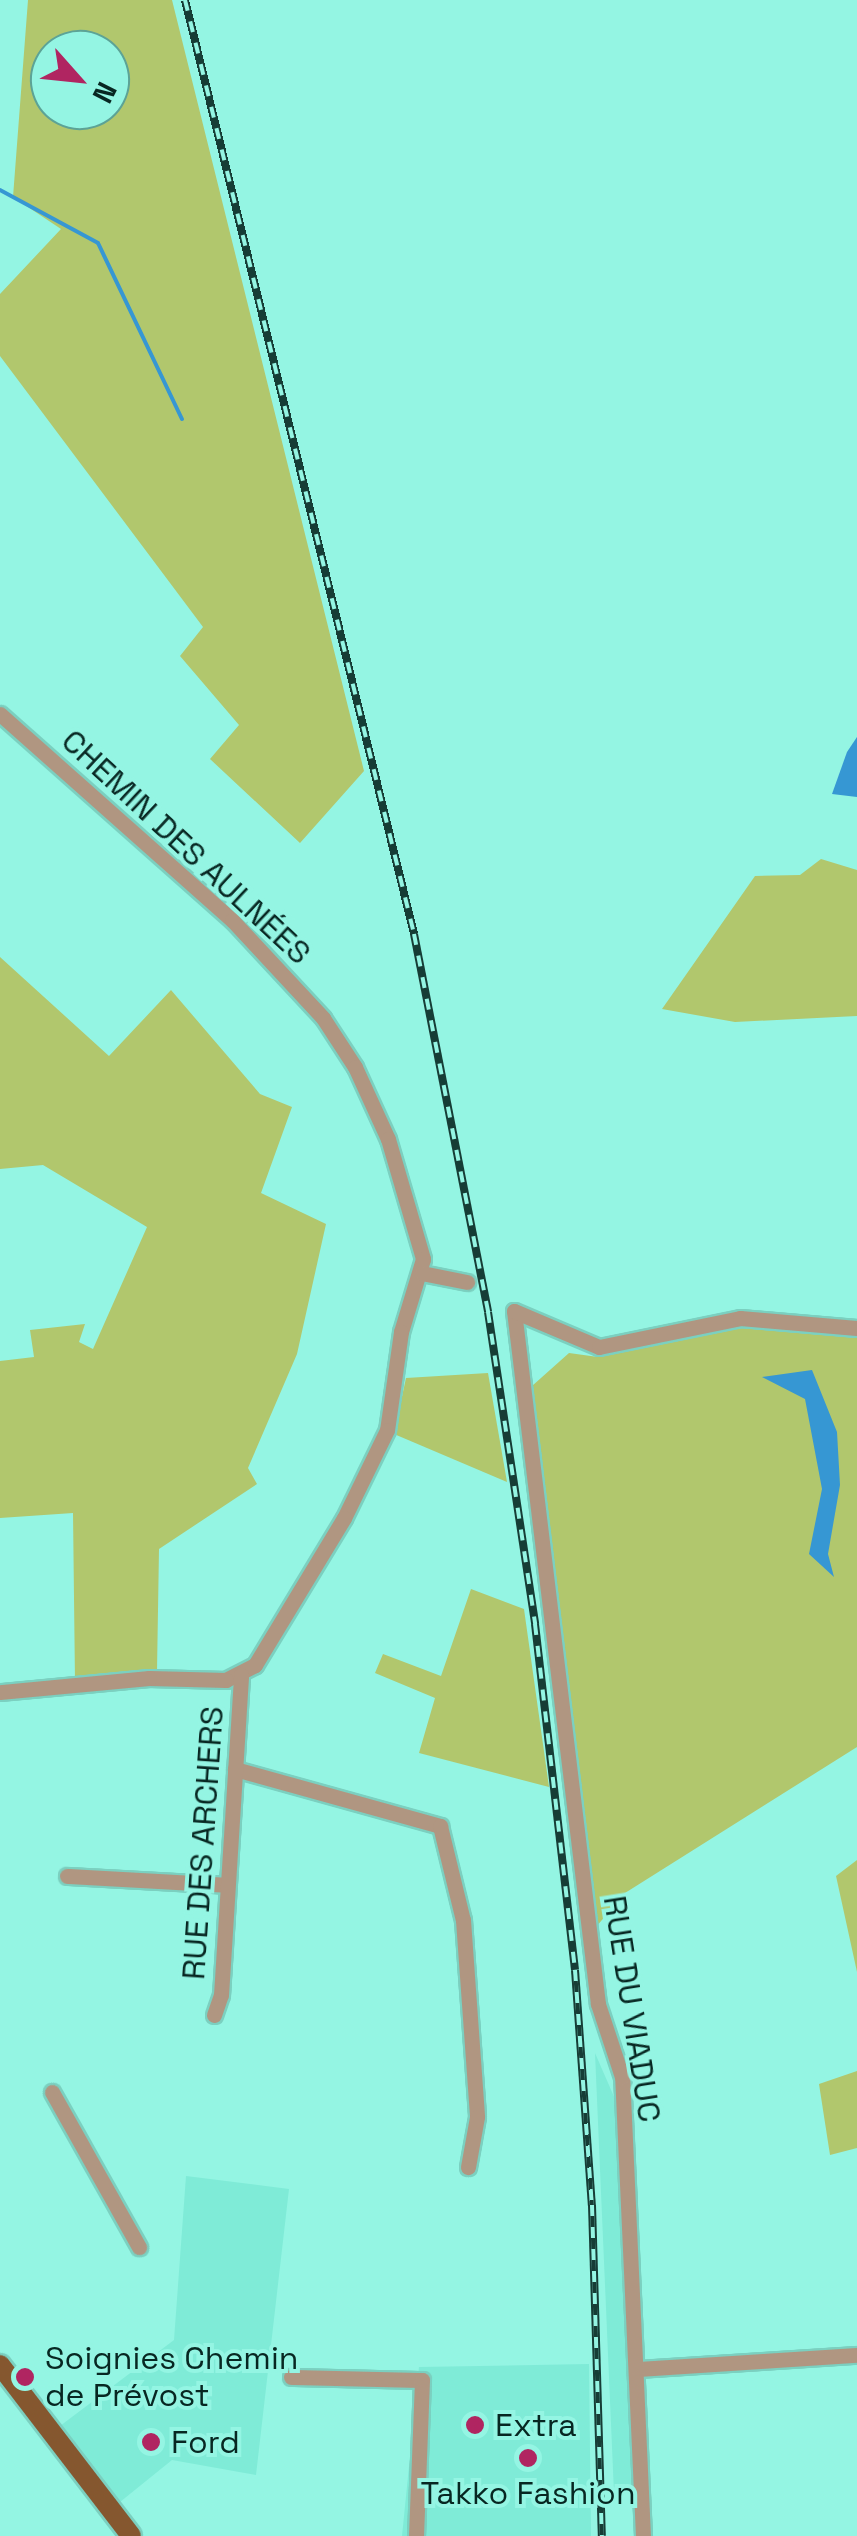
<!DOCTYPE html>
<html>
<head>
<meta charset="utf-8">
<style>
	body { margin:0 }
	#map { position:relative; width:857px; height:2536px; overflow:hidden; background:#94f5e3; font-family:"Space Grotesk",sans-serif }
	div>[style] { position:absolute }
	[style*='--x'] { left:calc(var(--x)*1px); top:calc(var(--y)*1px); width:calc(var(--w)*1px); rotate:calc(var(--a)*1deg) }
	.built>* { inset:0; background:#7febd7 }
	.green>* { inset:0; background:#b1c76d }
	.water>* { inset:0; background:#3697d3 }
	.stream>* { height:4px; margin:-2px; padding:0 2px; transform-origin:2px; border-radius:2px; background:#3697d3 }
	.roads { filter:drop-shadow(2px 0 #7bd0c0) drop-shadow(-2px 0 #7bd0c0) drop-shadow(0 2px #7bd0c0) drop-shadow(0 -2px #7bd0c0) }
	.minor>* { height:15px; margin:-7.5px; padding:0 7.5px; transform-origin:7.5px; border-radius:7.5px; background:#b09681 }
	.major>* { height:20px; margin:-10px; padding:0 10px; transform-origin:10px; border-radius:10px; background:#85572f }
	.rail>* { height:8px; margin-top:-4px; transform-origin:0; background:repeating-linear-gradient(90deg,#94f5e3 0 11px,#163d36 0 22px); box-sizing:border-box; border-block:2px solid #163d36 }
	.dots>* { width:28px; height:28px; translate:-50% -50%; box-sizing:border-box; border:5px solid #94f5e3; border-radius:50% }
	span { translate:-50% -50%; white-space:nowrap; text-align:center; line-height:1.15; -webkit-text-stroke:8px #94f5e3; paint-order:stroke }
	.street-label { font-size:32px; color:#072722 }
	.poi-label { font-size:32px; color:#072722 }
	.left { translate:0 -50%; text-align:left }
	.north { position:absolute; left:30px; top:30px; width:100px; height:100px; box-sizing:border-box; background:#94f5e3; border:2px solid #5ca396; border-radius:50%; rotate:117deg; font-size:28px; font-weight:700; line-height:40px; text-align:center; color:#072722 }
	.north::after { content:''; display:block; margin:auto; width:35px; height:45px; background:#b02561; clip-path:polygon(50% 0,100% 100%,50% 72%,0 100%) }
</style>
</head>
<body>
<div id="map">
	<div class="built">
		<div style="clip-path:polygon(595px 2053px,615px 2099px,630px 2395px,633px 2491px,614px 2493px)"></div>
		<div style="clip-path:polygon(186px 2176px,289px 2189px,256px 2475px,172px 2460px,120px 2502px,60px 2426px,174px 2340px)"></div>
		<div style="clip-path:polygon(589px 2364px,591px 2536px,402px 2536px,419px 2367px)"></div>
	</div>
	<div class="green">
		<div style="clip-path:polygon(evenodd,28px 0,172px 0,364px 771px,300px 843px,210px 759px,239px 725px,180px 656px,203px 627px,0 356px,0 294px,61px 229px,13px 197px,28px 0,50px 50px,110px 50px,110px 110px,50px 110px,50px 50px)"></div>
		<div style="clip-path:polygon(821px 859px,857px 870px,857px 1016px,735px 1022px,662px 1009px,755px 876px,800px 875px)"></div>
		<div style="clip-path:polygon(0 957px,109px 1056px,171px 990px,260px 1094px,292px 1107px,261px 1193px,326px 1224px,297px 1354px,248px 1468px,257px 1484px,159px 1549px,157px 1671px,75px 1681px,73px 1513px,0 1518px,0 1361px,34px 1357px,30px 1330px,85px 1324px,79px 1342px,93px 1349px,147px 1227px,43px 1165px,0 1169px)"></div>
		<div style="clip-path:polygon(741px 1324px,857px 1332px,857px 1747px,625px 1893px,590px 1934px,532px 1386px,569px 1353px,598px 1357px)"></div>
		<div style="clip-path:polygon(488px 1373px,507px 1482px,394px 1434px,406px 1378px)"></div>
		<div style="clip-path:polygon(471px 1589px,524px 1609px,549px 1787px,419px 1753px,435px 1698px,375px 1673px,383px 1654px,441px 1676px)"></div>
		<div style="clip-path:polygon(857px 1860px,857px 1972px,836px 1876px)"></div>
		<div style="clip-path:polygon(857px 2071px,857px 2148px,830px 2155px,819px 2084px)"></div>
	</div>
	<div class="water">
		<div style="clip-path:polygon(857px 737px,857px 797px,832px 794px,847px 752px)"></div>
		<div style="clip-path:polygon(812px 1370px,837px 1432px,840px 1485px,828px 1554px,834px 1577px,809px 1554px,822px 1489px,805px 1399px,762px 1377px)"></div>
	</div>
	<div class="stream">
		<div style="--x:0;--y:190;--w:111;--a:28.4"></div>
		<div style="--x:98;--y:243;--w:195;--a:64.5"></div>
	</div>
	<div class="roads">
		<div class="minor">
			<div style="--x:0;--y:714;--w:310;--a:41.6"></div>
			<div style="--x:232;--y:920;--w:134;--a:47.1"></div>
			<div style="--x:323;--y:1018;--w:59;--a:56.9"></div>
			<div style="--x:355;--y:1067;--w:79;--a:65.4"></div>
			<div style="--x:388;--y:1139;--w:125;--a:73.7"></div>
			<div style="--x:423;--y:1259;--w:76;--a:106.8"></div>
			<div style="--x:401;--y:1332;--w:99;--a:98.1"></div>
			<div style="--x:387;--y:1430;--w:98;--a:116"></div>
			<div style="--x:344;--y:1518;--w:172;--a:121.2"></div>
			<div style="--x:255;--y:1665;--w:33;--a:153"></div>
			<div style="--x:226;--y:1680;--w:77;--a:-178.5"></div>
			<div style="--x:149;--y:1678;--w:150;--a:174.6"></div>
			<div style="--x:422;--y:1273;--w:46;--a:11.3"></div>
			<div style="--x:235;--y:1769;--w:213;--a:15.5"></div>
			<div style="--x:440;--y:1826;--w:97;--a:76.3"></div>
			<div style="--x:463;--y:1920;--w:197;--a:85.9"></div>
			<div style="--x:477;--y:2117;--w:51;--a:100.2"></div>
			<div style="--x:67;--y:1876;--w:160;--a:3.2"></div>
			<div style="--x:214;--y:2015;--w:21;--a:-71"></div>
			<div style="--x:221;--y:1995;--w:321;--a:-86.4"></div>
			<div style="--x:52;--y:2092;--w:178;--a:60.7"></div>
			<div style="--x:638;--y:2369;--w:219;--a:-3.7"></div>
			<div style="--x:291;--y:2377;--w:131;--a:1.3"></div>
			<div style="--x:422;--y:2380;--w:156;--a:92.2"></div>
			<div style="--x:643;--y:2536;--w:459;--a:-92.6"></div>
			<div style="--x:622;--y:2077;--w:77;--a:-108.2"></div>
			<div style="--x:598;--y:2004;--w:698;--a:-96.91"></div>
			<div style="--x:514;--y:1311;--w:92;--a:23"></div>
			<div style="--x:599;--y:1347;--w:144;--a:-11.6"></div>
			<div style="--x:740;--y:1318;--w:117;--a:4.9"></div>
		</div>
		<div class="major">
			<div style="--x:0;--y:2365;--w:215;--a:52.5"></div>
		</div>
	</div>
	<div class="rail">
		<div style="--x:185;--y:0;--w:962;--a:76.22"></div>
		<div style="--x:414;--y:934;--w:385;--a:78.9"></div>
		<div style="--x:488;--y:1312;--w:316;--a:81.4"></div>
		<div style="--x:535;--y:1624;--w:348;--a:83.4"></div>
		<div style="--x:575;--y:1970;--w:236;--a:85.9"></div>
		<div style="--x:592;--y:2205;--w:331;--a:88.3"></div>
	</div>
	<div class="dots">
		<div style="left:25px;top:2377px;background:#b02561"></div>
		<div style="left:475px;top:2425px;background:#b02561"></div>
		<div style="left:151px;top:2442px;background:#b02561"></div>
		<div style="left:528px;top:2458px;background:#b02561"></div>
	</div>
	<div class="street-label">
		<span style="left:186px;top:847px;rotate:43deg">CHEMIN DES AULNÉES</span>
		<span style="left:203px;top:1843px;rotate:-86deg">RUE DES ARCHERS</span>
		<span style="left:632px;top:2009px;rotate:81deg">RUE DU VIADUC</span>
	</div>
	<div class="poi-label">
		<span class="left" style="left:45px;top:2377px">Soignies Chemin<br>de Prévost</span>
		<span class="left" style="left:495px;top:2425px">Extra</span>
		<span class="left" style="left:171px;top:2442px">Ford</span>
		<span style="left:528px;top:2493px">Takko Fashion</span>
	</div>
	<div class="north">N</div>
</div>
</body>
</html>
